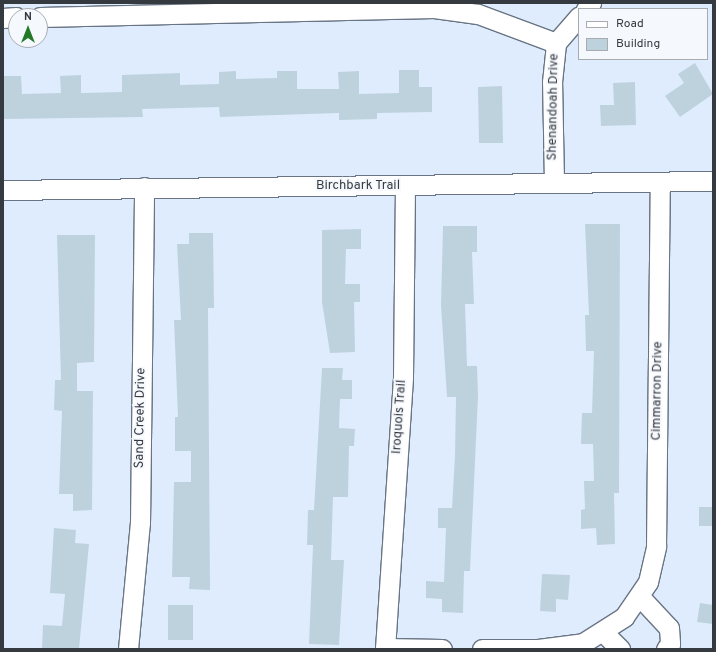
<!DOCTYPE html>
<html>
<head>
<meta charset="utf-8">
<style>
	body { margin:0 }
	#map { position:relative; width:716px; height:652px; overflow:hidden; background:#dfecfd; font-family:Overpass,sans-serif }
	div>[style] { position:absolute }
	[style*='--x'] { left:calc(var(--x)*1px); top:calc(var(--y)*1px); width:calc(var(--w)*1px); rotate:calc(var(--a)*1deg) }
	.building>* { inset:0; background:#bed2dd }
	.roads { filter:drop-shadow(1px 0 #697584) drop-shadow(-1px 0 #697584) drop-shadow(0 1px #697584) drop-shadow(0 -1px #697584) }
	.minor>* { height:19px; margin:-9.5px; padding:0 9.5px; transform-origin:9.5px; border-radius:9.5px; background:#fff }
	span { translate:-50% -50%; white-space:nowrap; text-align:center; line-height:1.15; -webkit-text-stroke:3.5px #f5f8fc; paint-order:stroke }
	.street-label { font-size:13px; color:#353a41 }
	.frame { position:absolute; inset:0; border:4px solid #353a41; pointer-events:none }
	.legend { position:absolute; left:578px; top:8px; width:130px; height:52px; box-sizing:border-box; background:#f5f8fc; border:1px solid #a8acb1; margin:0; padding:5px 7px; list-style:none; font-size:12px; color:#353a41 }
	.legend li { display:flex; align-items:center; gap:8px; height:20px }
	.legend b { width:20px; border:1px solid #a8acb1 }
	.north { position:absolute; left:8px; top:8px; width:40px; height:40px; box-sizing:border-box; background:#f5f8fc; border:1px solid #a8acb1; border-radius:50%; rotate:0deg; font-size:11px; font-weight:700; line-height:16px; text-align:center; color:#353a41 }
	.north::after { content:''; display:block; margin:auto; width:14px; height:18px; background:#227a28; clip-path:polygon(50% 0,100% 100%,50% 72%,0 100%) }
</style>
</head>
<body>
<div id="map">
	<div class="building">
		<div style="clip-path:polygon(695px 63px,713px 94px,680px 117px,665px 96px,684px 83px,678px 74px)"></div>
		<div style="clip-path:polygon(399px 70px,419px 70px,419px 87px,432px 87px,432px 112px,377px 113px,377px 119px,339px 120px,339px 113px,220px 117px,219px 107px,142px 109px,143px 117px,3px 119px,3px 76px,21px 76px,22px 94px,61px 93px,60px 76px,81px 75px,81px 93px,122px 92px,122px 75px,180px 73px,180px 85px,219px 84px,219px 72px,236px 71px,236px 79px,277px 78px,277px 71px,297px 71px,297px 89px,339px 89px,338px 72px,359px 71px,359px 94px,399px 93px)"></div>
		<div style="clip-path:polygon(635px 82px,636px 125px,601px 126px,600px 105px,614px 105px,613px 83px)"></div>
		<div style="clip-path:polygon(502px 86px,503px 143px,479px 143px,478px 87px)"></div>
		<div style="clip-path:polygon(585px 224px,620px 224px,619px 493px,614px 493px,615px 544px,597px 545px,596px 528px,581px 529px,581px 510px,585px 509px,584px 481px,594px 481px,593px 444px,581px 444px,582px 413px,592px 413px,594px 351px,586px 351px,585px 315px,589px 315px)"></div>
		<div style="clip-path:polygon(443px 226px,477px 226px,477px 252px,472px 252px,474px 304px,465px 304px,467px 366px,477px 366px,478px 396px,470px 571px,464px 571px,463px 613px,442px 612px,442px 599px,426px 598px,426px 581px,444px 582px,446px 528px,438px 528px,438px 508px,452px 508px,455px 455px,456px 397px,447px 397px,441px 305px)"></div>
		<div style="clip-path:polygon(361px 229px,361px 249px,346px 249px,345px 284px,360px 284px,360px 302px,354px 302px,355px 352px,330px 353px,322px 302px,322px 230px)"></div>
		<div style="clip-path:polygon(189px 233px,213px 233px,214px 308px,208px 308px,210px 590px,189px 589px,190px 577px,172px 577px,174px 482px,191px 482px,191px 451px,175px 451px,175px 417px,178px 417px,174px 320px,181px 320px,177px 244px,189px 244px)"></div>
		<div style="clip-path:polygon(57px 235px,95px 235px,94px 362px,77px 363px,77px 391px,93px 391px,92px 510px,73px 511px,73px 494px,59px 494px,62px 411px,54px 410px,55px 380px,61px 380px)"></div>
		<div style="clip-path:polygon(322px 368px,343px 368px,342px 380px,352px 380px,352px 399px,340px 399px,339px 428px,355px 429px,354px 446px,349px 446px,348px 497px,333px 497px,331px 560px,344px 560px,339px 645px,309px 644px,313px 545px,307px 545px,308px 510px,314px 510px)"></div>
		<div style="clip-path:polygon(699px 507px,713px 507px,713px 526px,699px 526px)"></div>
		<div style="clip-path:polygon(54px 528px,76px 530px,75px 543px,89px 544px,79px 649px,42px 649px,43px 625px,62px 626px,65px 594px,50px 593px)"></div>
		<div style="clip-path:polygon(542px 574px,570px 575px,568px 600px,556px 599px,556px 612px,540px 611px)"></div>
		<div style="clip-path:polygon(700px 603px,713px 605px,713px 624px,697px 622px)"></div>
		<div style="clip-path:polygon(168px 605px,193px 605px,193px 640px,168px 640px)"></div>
	</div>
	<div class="roads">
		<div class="minor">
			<div style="--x:586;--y:9;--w:8;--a:-50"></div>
			<div style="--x:40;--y:17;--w:394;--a:-1.3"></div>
			<div style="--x:434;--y:8;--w:44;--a:7.8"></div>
			<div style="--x:478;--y:14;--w:83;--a:20.4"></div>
			<div style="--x:3;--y:18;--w:13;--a:-4"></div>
			<div style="--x:554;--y:183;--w:101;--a:-91.1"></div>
			<div style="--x:552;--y:82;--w:39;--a:-84"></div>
			<div style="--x:556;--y:43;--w:35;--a:-49"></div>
			<div style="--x:3;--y:190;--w:710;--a:-0.73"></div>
			<div style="--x:641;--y:598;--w:41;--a:47"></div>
			<div style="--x:669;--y:628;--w:16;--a:86"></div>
			<div style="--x:670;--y:644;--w:6;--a:129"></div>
			<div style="--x:604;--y:633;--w:23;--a:45"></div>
			<div style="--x:385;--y:648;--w:57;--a:1"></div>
			<div style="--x:128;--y:649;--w:127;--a:-84.6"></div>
			<div style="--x:140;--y:523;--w:336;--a:-89.3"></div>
			<div style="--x:385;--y:649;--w:273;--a:-86.2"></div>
			<div style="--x:403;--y:377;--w:192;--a:-89.4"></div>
			<div style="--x:482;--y:649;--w:56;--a:0"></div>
			<div style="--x:538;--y:649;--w:45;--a:-7.6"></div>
			<div style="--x:583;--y:643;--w:49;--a:-32.4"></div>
			<div style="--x:624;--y:617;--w:42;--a:-55.6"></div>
			<div style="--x:648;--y:582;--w:37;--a:-77"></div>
			<div style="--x:656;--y:546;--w:364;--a:-89.4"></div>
		</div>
	</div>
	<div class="street-label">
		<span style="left:554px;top:107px;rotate:-89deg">Shenandoah Drive</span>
		<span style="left:358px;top:186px">Birchbark Trail</span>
		<span style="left:658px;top:391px;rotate:-89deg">Cimmarron Drive</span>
		<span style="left:400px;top:417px;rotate:-86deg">Iroquois Trail</span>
		<span style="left:141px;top:418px;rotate:-89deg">Sand Creek Drive</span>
	</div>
	<div class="frame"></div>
	<ul class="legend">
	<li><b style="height:5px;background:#fff"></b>Road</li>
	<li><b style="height:11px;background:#bed2dd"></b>Building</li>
	</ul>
	<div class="north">N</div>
</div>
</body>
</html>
